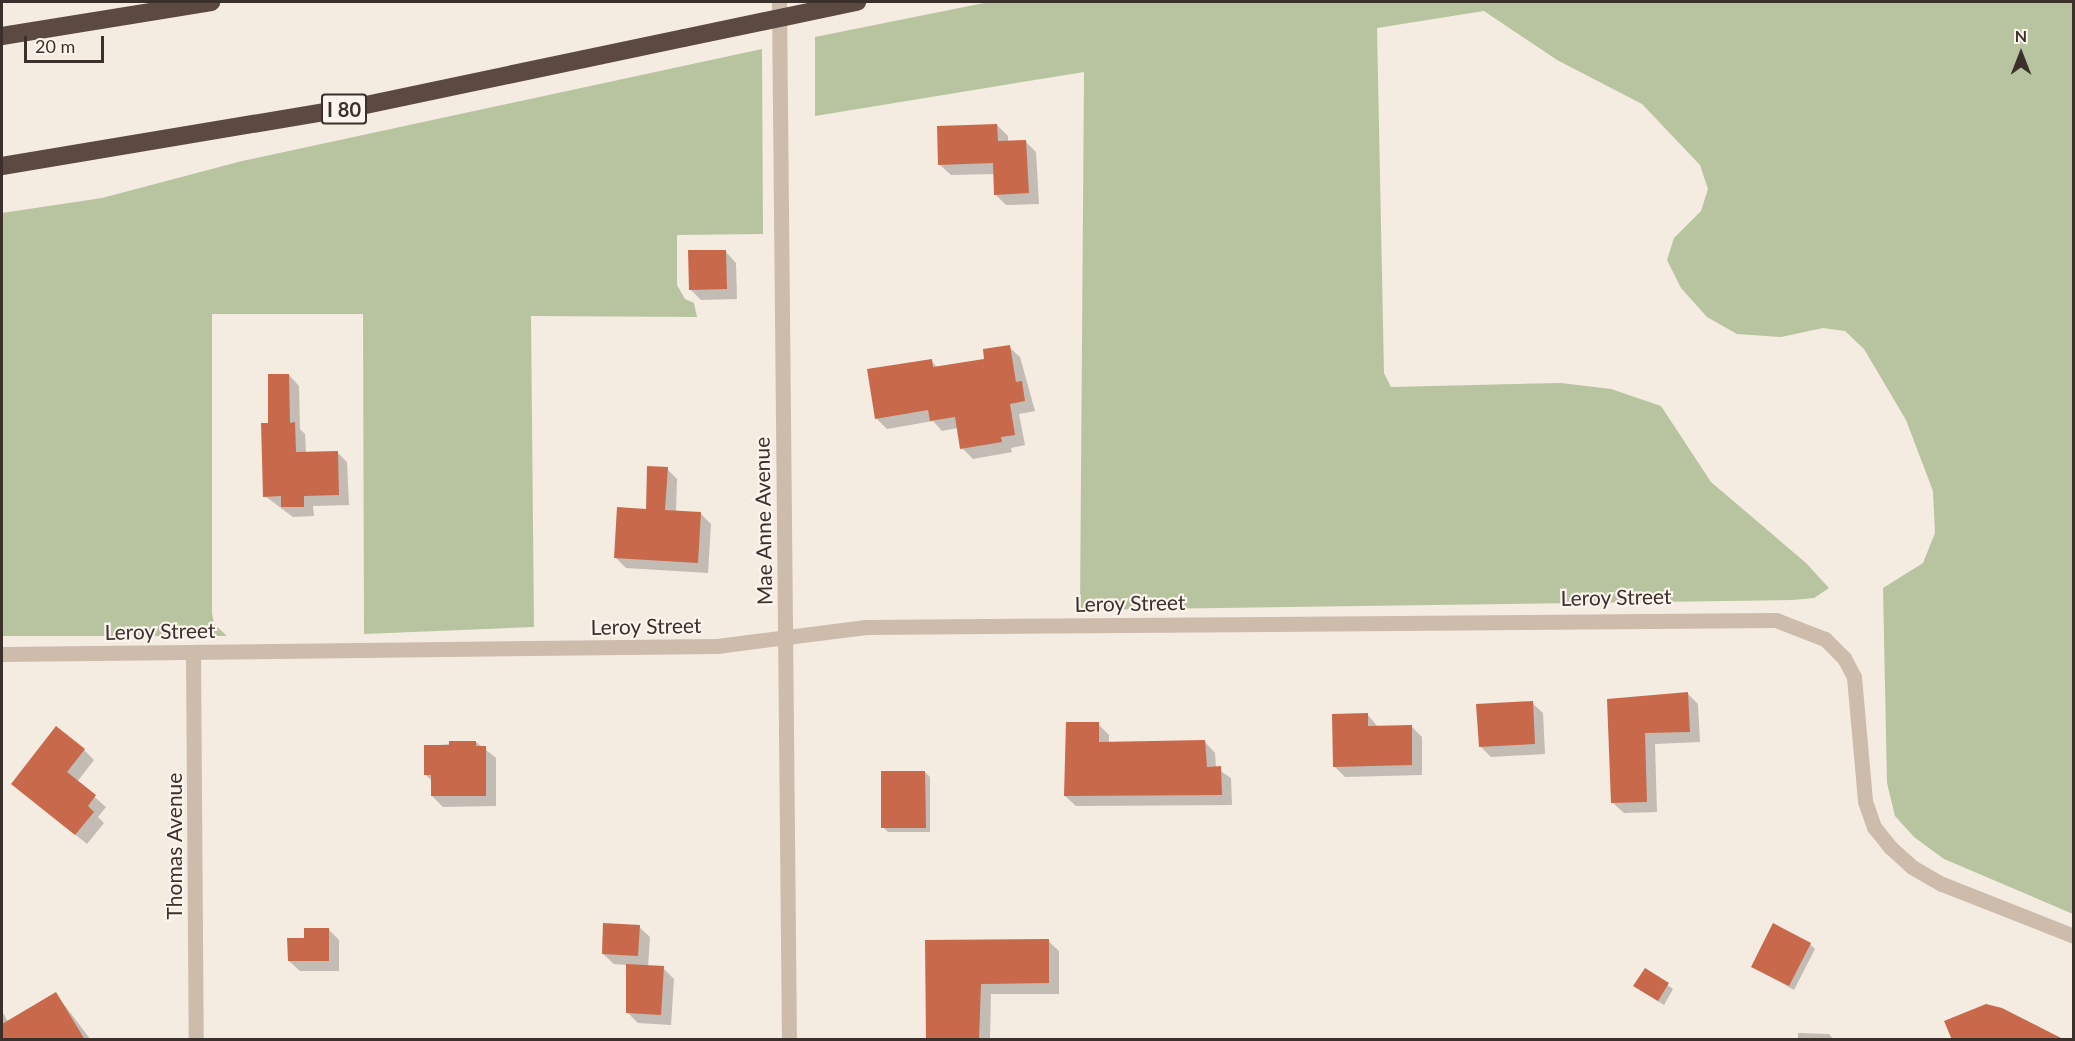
<!DOCTYPE html>
<html>
<head>
<meta charset="utf-8">
<style>
	body { margin:0 }
	#map { position:relative; width:2075px; height:1041px; overflow:hidden; background:#f4ebe1; font-family:Lato,sans-serif }
	div>[style] { position:absolute }
	[style*='--x'] { left:calc(var(--x)*1px); top:calc(var(--y)*1px); width:calc(var(--w)*1px); rotate:calc(var(--a)*1deg) }
	.green>* { inset:0; background:#b8c4a0 }
	.shadow>* { inset:0; background:#0003 }
	.building>* { inset:0; background:#c8694b }
	.minor>* { height:15px; margin:-7.5px; padding:0 7.5px; transform-origin:7.5px; border-radius:7.5px; background:#cdbbac }
	.highway>* { height:18px; margin:-9px; padding:0 9px; transform-origin:9px; border-radius:9px; background:#5c4a42 }
	.highway-bridge>* { height:18px; margin:-9px; padding:0 9px; transform-origin:9px; border-radius:9px; background:#5c4a42 }
	span { translate:-50% -50%; white-space:nowrap; text-align:center; line-height:1.15; -webkit-text-stroke:4.5px #fbf5ee; paint-order:stroke }
	.shield-label span { padding:2px 4px; background:#fbf5ee; border:2px solid; border-radius:4px; -webkit-text-stroke-width:0 }
	.shield-label { font-size:20px; color:#3b302b; font-weight:700 }
	.street-label { font-size:21px; color:#3b302b }
	.frame { position:absolute; inset:0; border:3px solid #3b302b; pointer-events:none }
	.north { position:absolute; left:1991px; top:24px; width:60px; height:60px; -webkit-text-stroke:4px #fbf5ee; paint-order:stroke; rotate:0deg; font-size:16px; font-weight:700; line-height:24px; text-align:center; color:#3b302b }
	.north::after { content:''; display:block; margin:auto; width:21px; height:27px; background:#3b302b; clip-path:polygon(50% 0,100% 100%,50% 72%,0 100%) }
	.scale { position:absolute; left:24px; top:36px; width:80px; height:27px; box-sizing:border-box; border:3px solid #3b302b; border-top:0; padding-left:8px; font-size:18px; line-height:21px; white-space:nowrap; color:#3b302b; -webkit-text-stroke:4px #fbf5ee; paint-order:stroke }
</style>
</head>
<body>
<div id="map">
	<div class="green">
		<div style="clip-path:polygon(989px 2px,2073px 2px,2073px 914px,1944px 859px,1914px 837px,1895px 816px,1887px 783px,1883px 588px,1923px 563px,1935px 533px,1933px 491px,1906px 420px,1864px 349px,1845px 331px,1823px 328px,1781px 337px,1737px 334px,1707px 317px,1681px 288px,1667px 260px,1674px 238px,1701px 211px,1708px 189px,1700px 165px,1642px 104px,1557px 60px,1484px 11px,1377px 28px,1384px 373px,1391px 387px,1561px 383px,1611px 389px,1661px 406px,1711px 482px,1806px 563px,1829px 588px,1814px 598px,1792px 600px,1080px 610px,1084px 72px,815px 116px,815px 37px)"></div>
		<div style="clip-path:polygon(762px 49px,763px 234px,677px 235px,677px 285px,685px 299px,694px 303px,697px 317px,531px 316px,534px 627px,364px 634px,363px 314px,212px 314px,212px 613px,214px 624px,227px 636px,2px 636px,2px 213px,102px 198px,242px 161px)"></div>
	</div>
	<div class="shadow">
		<div style="clip-path:polygon(997px 125px,1008px 136px,1008px 142px,1026px 142px,1036px 152px,1039px 204px,1006px 205px,996px 195px,995px 174px,951px 175px,940px 165px)"></div>
		<div style="clip-path:polygon(726px 252px,736px 263px,737px 299px,701px 300px,690px 289px)"></div>
		<div style="clip-path:polygon(1009px 347px,1020px 357px,1035px 411px,1019px 414px,1025px 445px,1011px 448px,1012px 452px,973px 459px,962px 448px,958px 428px,942px 431px,933px 421px,887px 429px,877px 419px,931px 361px,938px 368px,986px 360px)"></div>
		<div style="clip-path:polygon(289px 375px,299px 386px,300px 429px,305px 434px,306px 453px,337px 452px,347px 462px,349px 505px,313px 506px,314px 516px,293px 517px,265px 496px,270px 425px)"></div>
		<div style="clip-path:polygon(667px 469px,677px 479px,676px 512px,700px 513px,711px 524px,708px 573px,626px 568px,616px 558px,648px 511px)"></div>
		<div style="clip-path:polygon(1688px 694px,1698px 704px,1700px 742px,1655px 744px,1657px 812px,1624px 813px,1613px 803px,1609px 700px)"></div>
		<div style="clip-path:polygon(1532px 703px,1543px 713px,1545px 754px,1491px 757px,1480px 746px)"></div>
		<div style="clip-path:polygon(1367px 714px,1378px 727px,1411px 726px,1422px 737px,1422px 775px,1345px 777px,1334px 766px)"></div>
		<div style="clip-path:polygon(1098px 724px,1109px 735px,1109px 744px,1205px 742px,1215px 753px,1216px 768px,1231px 778px,1232px 805px,1076px 806px,1065px 796px)"></div>
		<div style="clip-path:polygon(476px 742px,496px 758px,496px 806px,443px 807px,432px 796px,432px 781px,426px 775px,426px 746px)"></div>
		<div style="clip-path:polygon(84px 750px,94px 760px,77px 782px,106px 807px,98px 817px,104px 823px,87px 844px,13px 784px)"></div>
		<div style="clip-path:polygon(925px 772px,930px 777px,930px 832px,888px 832px,883px 827px)"></div>
		<div style="clip-path:polygon(639px 927px,650px 937px,648px 967px,663px 968px,674px 979px,671px 1025px,638px 1023px,628px 1013px,628px 965px,614px 964px,603px 954px)"></div>
		<div style="clip-path:polygon(328px 929px,339px 940px,339px 971px,300px 971px,289px 961px,306px 939px)"></div>
		<div style="clip-path:polygon(926px 941px,1048px 941px,1059px 951px,1059px 994px,991px 994px,990px 1040px,927px 1040px)"></div>
		<div style="clip-path:polygon(1810px 944px,1815px 949px,1794px 990px,1753px 967px)"></div>
		<div style="clip-path:polygon(1645px 970px,1673px 989px,1664px 1005px,1640px 990px)"></div>
		<div style="clip-path:polygon(56px 994px,91px 1040px,2px 1040px,2px 1011px,8px 1022px)"></div>
		<div style="clip-path:polygon(1798px 1033px,1829px 1034px,1834px 1040px,1798px 1040px)"></div>
	</div>
	<div class="building">
		<div style="clip-path:polygon(997px 124px,998px 141px,1026px 140px,1029px 193px,994px 195px,993px 163px,938px 165px,937px 126px)"></div>
		<div style="clip-path:polygon(688px 250px,726px 250px,727px 289px,689px 290px)"></div>
		<div style="clip-path:polygon(1010px 345px,1016px 382px,1022px 381px,1025px 401px,1010px 404px,1015px 435px,1001px 437px,1002px 442px,960px 449px,955px 417px,930px 421px,928px 410px,875px 419px,867px 369px,932px 359px,933px 367px,984px 359px,983px 349px)"></div>
		<div style="clip-path:polygon(268px 374px,289px 374px,290px 423px,295px 422px,296px 452px,338px 451px,339px 495px,304px 496px,304px 507px,281px 507px,281px 496px,263px 497px,261px 423px,268px 423px)"></div>
		<div style="clip-path:polygon(647px 466px,668px 467px,665px 510px,701px 512px,698px 563px,614px 558px,617px 507px,646px 509px)"></div>
		<div style="clip-path:polygon(1688px 692px,1690px 732px,1645px 733px,1647px 802px,1611px 803px,1607px 699px)"></div>
		<div style="clip-path:polygon(1533px 701px,1535px 744px,1479px 747px,1476px 704px)"></div>
		<div style="clip-path:polygon(1368px 713px,1368px 726px,1412px 725px,1412px 765px,1333px 767px,1332px 714px)"></div>
		<div style="clip-path:polygon(1066px 722px,1099px 722px,1099px 742px,1205px 740px,1207px 767px,1221px 766px,1222px 795px,1064px 796px)"></div>
		<div style="clip-path:polygon(56px 726px,85px 749px,67px 772px,96px 795px,88px 806px,94px 812px,75px 835px,11px 784px)"></div>
		<div style="clip-path:polygon(449px 741px,476px 741px,476px 746px,486px 746px,486px 796px,431px 796px,431px 775px,424px 775px,424px 745px,449px 745px)"></div>
		<div style="clip-path:polygon(881px 771px,925px 771px,926px 828px,881px 828px)"></div>
		<div style="clip-path:polygon(603px 923px,640px 925px,638px 956px,602px 954px)"></div>
		<div style="clip-path:polygon(1773px 923px,1811px 943px,1789px 986px,1751px 967px)"></div>
		<div style="clip-path:polygon(304px 928px,329px 928px,329px 961px,288px 961px,287px 938px,304px 938px)"></div>
		<div style="clip-path:polygon(1049px 939px,1049px 983px,981px 984px,979px 1040px,926px 1040px,925px 940px)"></div>
		<div style="clip-path:polygon(626px 964px,664px 966px,661px 1015px,626px 1013px)"></div>
		<div style="clip-path:polygon(1645px 968px,1669px 983px,1658px 1001px,1633px 986px)"></div>
		<div style="clip-path:polygon(56px 992px,85px 1040px,2px 1040px,2px 1024px)"></div>
		<div style="clip-path:polygon(1986px 1004px,2002px 1008px,2065px 1040px,1952px 1040px,1944px 1021px)"></div>
	</div>
	<div class="minor">
		<div style="--x:779;--y:2;--w:1038;--a:89.45"></div>
		<div style="--x:193;--y:652;--w:388;--a:89.6"></div>
		<div style="--x:2;--y:654;--w:715;--a:-0.64"></div>
		<div style="--x:717;--y:646;--w:150;--a:-7.3"></div>
		<div style="--x:866;--y:627;--w:910;--a:-0.44"></div>
		<div style="--x:1776;--y:620;--w:53;--a:21.2"></div>
		<div style="--x:1825;--y:639;--w:27;--a:45"></div>
		<div style="--x:1844;--y:658;--w:21;--a:62"></div>
		<div style="--x:1854;--y:677;--w:124;--a:84.9"></div>
		<div style="--x:1865;--y:801;--w:28;--a:71"></div>
		<div style="--x:1874;--y:827;--w:26;--a:51"></div>
		<div style="--x:1890;--y:847;--w:30;--a:42"></div>
		<div style="--x:1912;--y:867;--w:34;--a:30"></div>
		<div style="--x:1942;--y:884;--w:142;--a:21.5"></div>
	</div>
	<div class="highway">
		<div style="--x:2;--y:36;--w:212;--a:-9.2"></div>
		<div style="--x:2;--y:166;--w:364;--a:-9.5"></div>
		<div style="--x:361;--y:106;--w:330;--a:-11.9"></div>
	</div>
	<div class="highway-bridge">
		<div style="--x:684;--y:38;--w:177;--a:-11.8"></div>
	</div>
	<div class="shield-label">
		<span style="left:344px;top:109px">I 80</span>
	</div>
	<div class="street-label">
		<span style="left:763px;top:521px;rotate:-91deg">Mae Anne Avenue</span>
		<span style="left:1616px;top:597px;rotate:-1deg">Leroy Street</span>
		<span style="left:1130px;top:603px;rotate:-1deg">Leroy Street</span>
		<span style="left:646px;top:626px;rotate:-1deg">Leroy Street</span>
		<span style="left:160px;top:631px;rotate:-1deg">Leroy Street</span>
		<span style="left:174px;top:846px;rotate:-90deg">Thomas Avenue</span>
	</div>
	<div class="frame"></div>
	<div class="north">N</div>
	<div class="scale">20 m</div>
</div>
</body>
</html>
